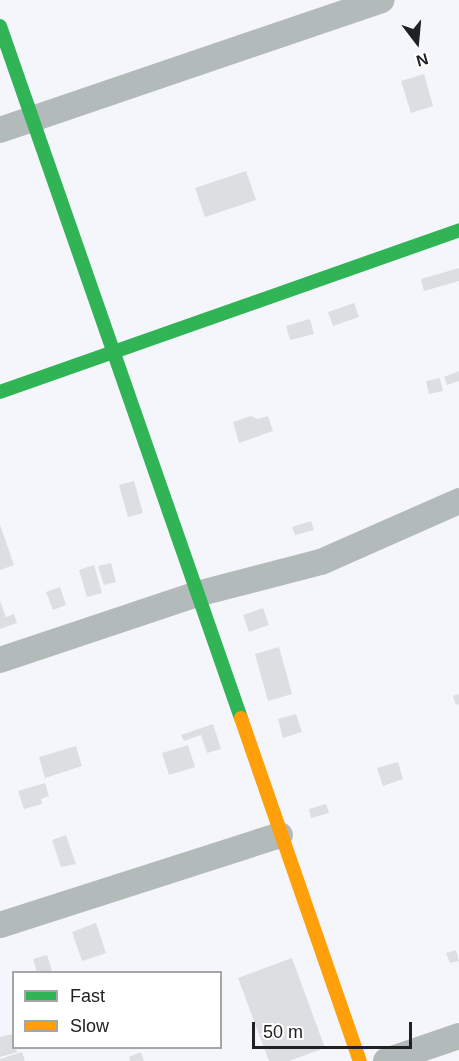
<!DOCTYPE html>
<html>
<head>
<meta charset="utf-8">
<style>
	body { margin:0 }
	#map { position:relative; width:459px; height:1061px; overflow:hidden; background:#f5f6fb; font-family:Arial,sans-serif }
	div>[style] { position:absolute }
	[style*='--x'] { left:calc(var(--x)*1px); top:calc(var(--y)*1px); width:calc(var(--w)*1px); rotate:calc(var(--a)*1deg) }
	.building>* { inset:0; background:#dddee2 }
	.street>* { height:26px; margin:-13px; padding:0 13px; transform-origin:13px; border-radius:13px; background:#b3baba }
	.fast>* { height:14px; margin:-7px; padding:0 7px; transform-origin:7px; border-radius:7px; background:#30b455 }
	.slow>* { height:14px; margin:-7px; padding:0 7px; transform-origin:7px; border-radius:7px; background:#ff9f0a }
	span { translate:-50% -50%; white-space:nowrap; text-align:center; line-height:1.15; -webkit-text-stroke:5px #fff; paint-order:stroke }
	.legend { position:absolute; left:12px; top:971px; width:210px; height:78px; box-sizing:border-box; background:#fff; border:2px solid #a6a6a7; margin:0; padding:8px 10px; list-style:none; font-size:18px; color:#202123 }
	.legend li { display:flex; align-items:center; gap:12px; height:30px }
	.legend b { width:30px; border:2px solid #a6a6a7 }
	.north { position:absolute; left:387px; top:12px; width:60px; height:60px; -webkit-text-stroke:4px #fff; paint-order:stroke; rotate:164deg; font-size:16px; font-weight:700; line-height:24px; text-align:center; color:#202123 }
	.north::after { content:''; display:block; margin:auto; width:21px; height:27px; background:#202123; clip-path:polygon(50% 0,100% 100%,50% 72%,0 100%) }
	.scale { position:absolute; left:252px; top:1022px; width:160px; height:27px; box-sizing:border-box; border:3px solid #202123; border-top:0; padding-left:8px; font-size:18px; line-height:21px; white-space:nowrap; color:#202123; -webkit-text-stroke:4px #fff; paint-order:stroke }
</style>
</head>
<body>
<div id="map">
	<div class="building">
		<div style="clip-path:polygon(424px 74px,433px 106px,411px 113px,401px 81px)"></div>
		<div style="clip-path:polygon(246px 171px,256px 200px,205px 217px,195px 188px)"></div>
		<div style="clip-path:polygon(459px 268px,459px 281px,424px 291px,421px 279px)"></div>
		<div style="clip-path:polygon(354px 303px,359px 317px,333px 326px,328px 312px)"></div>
		<div style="clip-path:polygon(310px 319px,314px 334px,290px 340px,286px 326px)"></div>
		<div style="clip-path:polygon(459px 371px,459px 381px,447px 385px,444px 377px)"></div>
		<div style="clip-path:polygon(440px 378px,443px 391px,429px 394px,426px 381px)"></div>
		<div style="clip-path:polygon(251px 416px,258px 419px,268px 416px,273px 431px,239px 443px,233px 422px)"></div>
		<div style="clip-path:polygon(134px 481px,143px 513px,128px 517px,119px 485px)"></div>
		<div style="clip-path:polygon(311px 521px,314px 530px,295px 535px,292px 527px)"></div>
		<div style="clip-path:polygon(0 525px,14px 565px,0 570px)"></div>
		<div style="clip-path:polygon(111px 563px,116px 582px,104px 585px,98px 566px)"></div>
		<div style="clip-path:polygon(94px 565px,102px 593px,87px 597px,79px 570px)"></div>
		<div style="clip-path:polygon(60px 587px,66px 605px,53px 610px,46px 592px)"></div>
		<div style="clip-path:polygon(0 601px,6px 617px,14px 614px,17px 623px,0 629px)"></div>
		<div style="clip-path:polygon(263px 608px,269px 625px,249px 632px,243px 615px)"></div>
		<div style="clip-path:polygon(279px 647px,292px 694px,268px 701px,255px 654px)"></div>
		<div style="clip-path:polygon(459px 694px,459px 704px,456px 705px,453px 696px)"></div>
		<div style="clip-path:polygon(296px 714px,302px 732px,283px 738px,278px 719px)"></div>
		<div style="clip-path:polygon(213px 724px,221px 749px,207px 753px,201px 735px,184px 741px,181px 735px)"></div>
		<div style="clip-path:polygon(188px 745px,195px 767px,169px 775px,162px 753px)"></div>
		<div style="clip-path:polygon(76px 746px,82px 766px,45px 778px,39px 757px)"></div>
		<div style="clip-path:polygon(398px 762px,403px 779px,383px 786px,377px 768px)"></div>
		<div style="clip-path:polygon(45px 783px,49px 796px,41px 799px,42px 804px,24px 809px,18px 791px)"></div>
		<div style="clip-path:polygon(326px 804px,329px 813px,311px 818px,309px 809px)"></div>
		<div style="clip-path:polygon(66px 835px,76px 864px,61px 867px,52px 840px)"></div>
		<div style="clip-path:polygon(96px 923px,106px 953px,82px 961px,72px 932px)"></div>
		<div style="clip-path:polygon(456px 950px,459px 961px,450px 963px,446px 953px)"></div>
		<div style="clip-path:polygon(47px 955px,52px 971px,37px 972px,33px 959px)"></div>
		<div style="clip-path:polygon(292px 958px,325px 1048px,289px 1061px,269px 1061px,238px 978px)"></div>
		<div style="clip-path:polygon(13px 1034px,14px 1048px,18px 1052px,0 1057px,0 1037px)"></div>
		<div style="clip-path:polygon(22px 1052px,25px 1061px,0 1061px,0 1059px)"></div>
		<div style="clip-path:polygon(141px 1052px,144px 1061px,130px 1061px,129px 1057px)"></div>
	</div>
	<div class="street">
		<div style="--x:0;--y:130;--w:403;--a:-18.8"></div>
		<div style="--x:0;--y:660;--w:208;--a:-18.5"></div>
		<div style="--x:197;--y:594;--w:128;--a:-14.5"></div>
		<div style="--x:321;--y:562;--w:151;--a:-23.8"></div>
		<div style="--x:0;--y:925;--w:294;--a:-17.8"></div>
		<div style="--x:386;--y:1061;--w:77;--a:-18.9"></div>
	</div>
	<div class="fast">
		<div style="--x:0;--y:26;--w:733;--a:70.8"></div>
		<div style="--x:0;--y:392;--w:487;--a:-19.4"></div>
	</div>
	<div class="slow">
		<div style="--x:241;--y:718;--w:363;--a:70.9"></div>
	</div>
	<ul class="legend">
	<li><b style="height:8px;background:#30b455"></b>Fast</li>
	<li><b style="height:8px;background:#ff9f0a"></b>Slow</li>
	</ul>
	<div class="north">N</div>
	<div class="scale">50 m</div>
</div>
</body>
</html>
